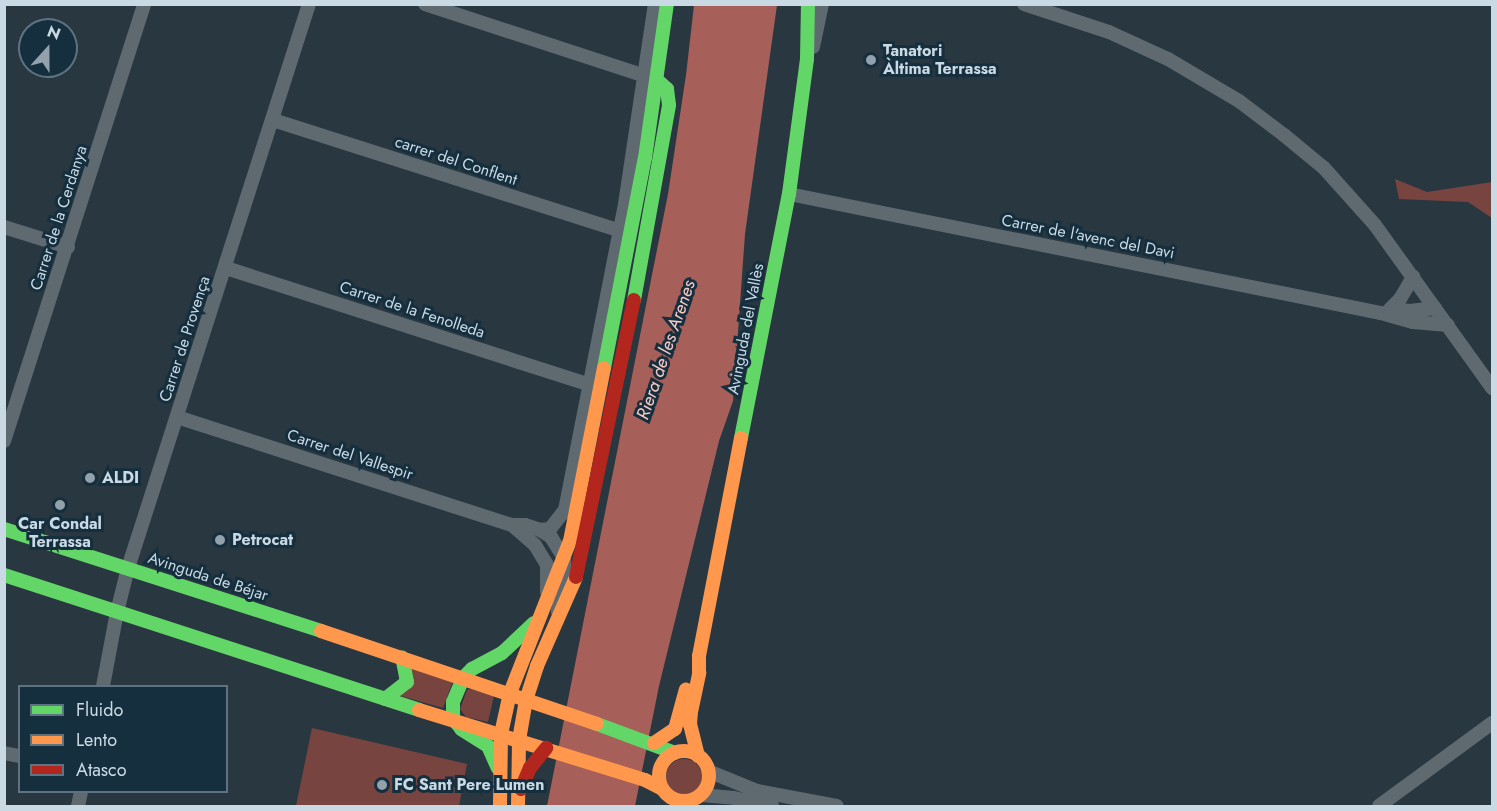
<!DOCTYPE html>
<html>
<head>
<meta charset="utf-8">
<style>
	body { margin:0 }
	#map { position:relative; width:1497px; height:811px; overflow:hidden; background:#293740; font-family:Jost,sans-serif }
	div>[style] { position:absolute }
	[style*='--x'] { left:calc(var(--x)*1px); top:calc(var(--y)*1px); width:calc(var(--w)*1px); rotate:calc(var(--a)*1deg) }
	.green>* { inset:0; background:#784440 }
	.round { border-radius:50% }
	.water>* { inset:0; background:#a66059 }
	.street>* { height:14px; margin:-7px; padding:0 7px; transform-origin:7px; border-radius:7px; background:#5f6970 }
	.fast>* { height:14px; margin:-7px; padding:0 7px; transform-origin:7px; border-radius:7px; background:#63d668 }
	.slow>* { height:14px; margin:-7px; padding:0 7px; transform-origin:7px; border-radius:7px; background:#ff974d }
	.slow>.ring { margin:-7px; padding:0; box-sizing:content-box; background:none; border:14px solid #ff974d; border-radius:50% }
	.jam>* { height:14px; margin:-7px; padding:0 7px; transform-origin:7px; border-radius:7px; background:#b3261e }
	.dots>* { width:16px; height:16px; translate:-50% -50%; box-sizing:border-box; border:3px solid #152f3f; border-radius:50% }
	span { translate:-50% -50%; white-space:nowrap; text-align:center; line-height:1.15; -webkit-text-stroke:6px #152f3f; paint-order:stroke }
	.poi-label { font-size:16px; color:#cadae4; font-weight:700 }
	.left { translate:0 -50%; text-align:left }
	.street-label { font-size:16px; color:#cadae4 }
	.water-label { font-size:18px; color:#f7c9c3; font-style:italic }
	.frame { position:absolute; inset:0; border:6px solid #cadae4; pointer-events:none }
	.legend { position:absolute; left:18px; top:685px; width:210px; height:108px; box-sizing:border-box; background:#152f3f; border:2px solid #5d7381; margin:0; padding:8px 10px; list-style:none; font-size:18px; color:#cadae4 }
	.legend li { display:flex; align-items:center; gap:12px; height:30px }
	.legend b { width:30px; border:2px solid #5d7381 }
	.north { position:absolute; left:18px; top:18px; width:60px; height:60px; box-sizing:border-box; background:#152f3f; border:2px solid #5d7381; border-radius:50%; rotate:21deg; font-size:16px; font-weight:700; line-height:24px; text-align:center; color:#cadae4 }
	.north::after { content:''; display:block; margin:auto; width:21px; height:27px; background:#92a1ab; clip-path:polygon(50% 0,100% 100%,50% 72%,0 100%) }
</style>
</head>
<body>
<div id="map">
	<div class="green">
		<div style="clip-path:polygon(1395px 179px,1427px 192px,1492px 182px,1492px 218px,1468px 202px,1399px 199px)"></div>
		<div style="clip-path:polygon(412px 667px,453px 681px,443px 708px,401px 696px)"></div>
		<div style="clip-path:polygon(470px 689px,494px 696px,488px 722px,466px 717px,460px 709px,467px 690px)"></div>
		<div style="clip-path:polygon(312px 728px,467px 764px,459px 806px,296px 806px)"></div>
		<div class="round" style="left:666px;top:759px;width:36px;height:36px"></div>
	</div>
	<div class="water">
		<div style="clip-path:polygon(694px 5px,777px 5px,745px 234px,733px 401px,719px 441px,659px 686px,635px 806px,547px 806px,668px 194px,686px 75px)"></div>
	</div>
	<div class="street">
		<div style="--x:425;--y:4;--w:241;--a:18.1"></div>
		<div style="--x:1024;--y:4;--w:89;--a:18.2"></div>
		<div style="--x:1109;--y:32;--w:65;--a:24.6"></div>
		<div style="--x:1168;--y:59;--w:82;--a:30.6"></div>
		<div style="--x:1239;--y:101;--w:56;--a:37.1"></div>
		<div style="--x:1284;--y:135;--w:52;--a:39.5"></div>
		<div style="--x:1324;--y:168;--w:76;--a:48.2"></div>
		<div style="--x:1375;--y:225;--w:201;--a:54.3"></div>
		<div style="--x:813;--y:47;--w:44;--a:-78.2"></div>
		<div style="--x:273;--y:120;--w:373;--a:17.7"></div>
		<div style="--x:789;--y:194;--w:604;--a:11.37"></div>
		<div style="--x:1381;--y:313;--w:33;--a:16"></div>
		<div style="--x:1413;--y:322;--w:35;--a:5"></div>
		<div style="--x:4;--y:227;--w:67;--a:17.4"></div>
		<div style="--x:226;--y:268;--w:380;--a:17.8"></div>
		<div style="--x:1390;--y:309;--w:14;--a:-45"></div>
		<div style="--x:1400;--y:299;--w:26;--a:-59"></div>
		<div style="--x:1391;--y:309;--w:19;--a:6"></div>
		<div style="--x:1410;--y:311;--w:25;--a:-7"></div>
		<div style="--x:177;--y:417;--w:352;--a:17.9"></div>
		<div style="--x:512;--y:525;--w:13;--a:0"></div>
		<div style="--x:525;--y:525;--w:16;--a:18"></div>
		<div style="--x:540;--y:530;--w:13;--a:32"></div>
		<div style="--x:551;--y:537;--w:25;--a:58"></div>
		<div style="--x:564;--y:558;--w:16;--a:86"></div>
		<div style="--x:565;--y:574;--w:38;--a:101"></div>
		<div style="--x:4;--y:441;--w:459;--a:-72.2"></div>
		<div style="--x:512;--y:525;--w:30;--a:41"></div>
		<div style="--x:535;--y:545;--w:23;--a:59"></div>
		<div style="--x:547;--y:565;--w:27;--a:90"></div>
		<div style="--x:540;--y:530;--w:10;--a:-6"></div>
		<div style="--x:550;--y:529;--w:24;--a:-52"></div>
		<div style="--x:565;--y:510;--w:312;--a:-78.9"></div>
		<div style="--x:625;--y:204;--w:202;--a:-81.5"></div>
		<div style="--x:103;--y:686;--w:75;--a:-79.3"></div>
		<div style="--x:117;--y:612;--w:45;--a:-76"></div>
		<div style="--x:128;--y:568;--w:592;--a:-72.21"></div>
		<div style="--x:4;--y:753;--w:16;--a:11"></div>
		<div style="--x:708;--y:771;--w:53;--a:22.2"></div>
		<div style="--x:757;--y:791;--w:81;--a:10.6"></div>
		<div style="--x:701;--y:795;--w:33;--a:5"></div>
		<div style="--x:734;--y:798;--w:39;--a:12"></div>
		<div style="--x:78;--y:806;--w:14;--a:-78"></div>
		<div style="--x:1379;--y:806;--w:140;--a:-36.3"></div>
	</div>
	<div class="fast">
		<div style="--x:634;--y:300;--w:198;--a:-79.8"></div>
		<div style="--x:669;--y:105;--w:16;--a:-97"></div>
		<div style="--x:667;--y:89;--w:12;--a:-138"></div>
		<div style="--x:604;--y:368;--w:214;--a:-79"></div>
		<div style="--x:645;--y:158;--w:156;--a:-81.9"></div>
		<div style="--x:741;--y:438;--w:249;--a:-78.9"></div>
		<div style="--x:789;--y:194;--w:136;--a:-82.4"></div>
		<div style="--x:807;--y:59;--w:55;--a:-89"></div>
		<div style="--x:4;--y:529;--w:333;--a:17.8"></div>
		<div style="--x:4;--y:575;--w:436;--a:18"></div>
		<div style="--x:385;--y:699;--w:28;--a:-38"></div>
		<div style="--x:407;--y:682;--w:25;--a:-101"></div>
		<div style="--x:597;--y:724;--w:83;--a:20.4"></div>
		<div style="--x:461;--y:728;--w:12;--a:-132"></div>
		<div style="--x:453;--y:719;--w:17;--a:-90"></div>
		<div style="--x:453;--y:702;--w:26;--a:-67"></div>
		<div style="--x:463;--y:678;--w:13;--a:-45"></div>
		<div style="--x:472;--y:669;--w:34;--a:-28"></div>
		<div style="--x:502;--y:653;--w:44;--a:-43.2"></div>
		<div style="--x:461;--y:729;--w:32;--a:32"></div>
		<div style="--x:488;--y:746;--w:24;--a:66"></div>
	</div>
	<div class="slow">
		<div style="--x:321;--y:631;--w:291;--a:18.6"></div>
		<div style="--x:419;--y:710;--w:237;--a:17.2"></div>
		<div style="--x:645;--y:780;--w:18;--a:27"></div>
		<div style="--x:654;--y:743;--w:25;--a:-34"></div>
		<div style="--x:675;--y:729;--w:41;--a:-74.6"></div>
		<div class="ring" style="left:659px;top:751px;width:36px;height:36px"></div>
		<div style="--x:698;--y:756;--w:32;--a:-104"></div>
		<div style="--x:690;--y:725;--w:13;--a:-86"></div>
		<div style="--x:691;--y:712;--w:40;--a:-78"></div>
		<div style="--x:699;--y:673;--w:17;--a:-90"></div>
		<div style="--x:699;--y:656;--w:222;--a:-79.1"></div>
		<div style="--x:500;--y:806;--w:72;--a:-89.2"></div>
		<div style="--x:501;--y:734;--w:42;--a:-77.6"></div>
		<div style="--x:510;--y:693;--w:163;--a:-68.5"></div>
		<div style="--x:570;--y:541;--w:176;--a:-78.9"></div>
		<div style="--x:518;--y:806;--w:66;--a:-89.1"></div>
		<div style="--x:519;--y:740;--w:41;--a:-80.1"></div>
		<div style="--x:526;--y:700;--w:36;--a:-72"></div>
		<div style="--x:537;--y:666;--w:97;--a:-66.3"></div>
	</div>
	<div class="jam">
		<div style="--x:576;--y:577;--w:283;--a:-78.2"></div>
		<div style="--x:521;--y:789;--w:23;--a:-67"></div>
		<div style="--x:530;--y:768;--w:26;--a:-51"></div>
	</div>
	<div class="dots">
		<div style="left:871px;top:60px;background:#92a1ab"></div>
		<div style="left:90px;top:478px;background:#92a1ab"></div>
		<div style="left:60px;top:505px;background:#92a1ab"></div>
		<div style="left:220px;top:540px;background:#92a1ab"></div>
		<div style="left:382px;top:785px;background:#92a1ab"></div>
	</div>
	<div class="poi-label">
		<span class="left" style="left:883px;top:60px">Tanatori<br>Àltima Terrassa</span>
		<span class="left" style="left:102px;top:478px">ALDI</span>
		<span style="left:60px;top:533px">Car Condal<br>Terrassa</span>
		<span class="left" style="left:232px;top:540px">Petrocat</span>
		<span class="left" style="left:394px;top:785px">FC Sant Pere Lumen</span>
	</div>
	<div class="street-label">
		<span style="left:456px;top:161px;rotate:18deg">carrer del Conflent</span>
		<span style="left:59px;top:218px;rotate:-72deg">Carrer de la Cerdanya</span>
		<span style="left:1088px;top:237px;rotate:11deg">Carrer de l'avenc del Davi</span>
		<span style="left:412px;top:310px;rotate:18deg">Carrer de la Fenolleda</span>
		<span style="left:746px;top:329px;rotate:-79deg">Avinguda del Vallès</span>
		<span style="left:185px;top:339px;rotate:-72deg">Carrer de Provença</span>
		<span style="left:350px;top:455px;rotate:18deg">Carrer del Vallespir</span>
		<span style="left:208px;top:577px;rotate:18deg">Avinguda de Béjar</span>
	</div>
	<div class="water-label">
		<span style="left:666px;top:350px;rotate:-71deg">Riera de les Arenes</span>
	</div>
	<div class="frame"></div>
	<ul class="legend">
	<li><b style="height:8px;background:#63d668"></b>Fluido</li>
	<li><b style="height:8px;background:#ff974d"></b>Lento</li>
	<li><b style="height:8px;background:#b3261e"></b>Atasco</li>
	</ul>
	<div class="north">N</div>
</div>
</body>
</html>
